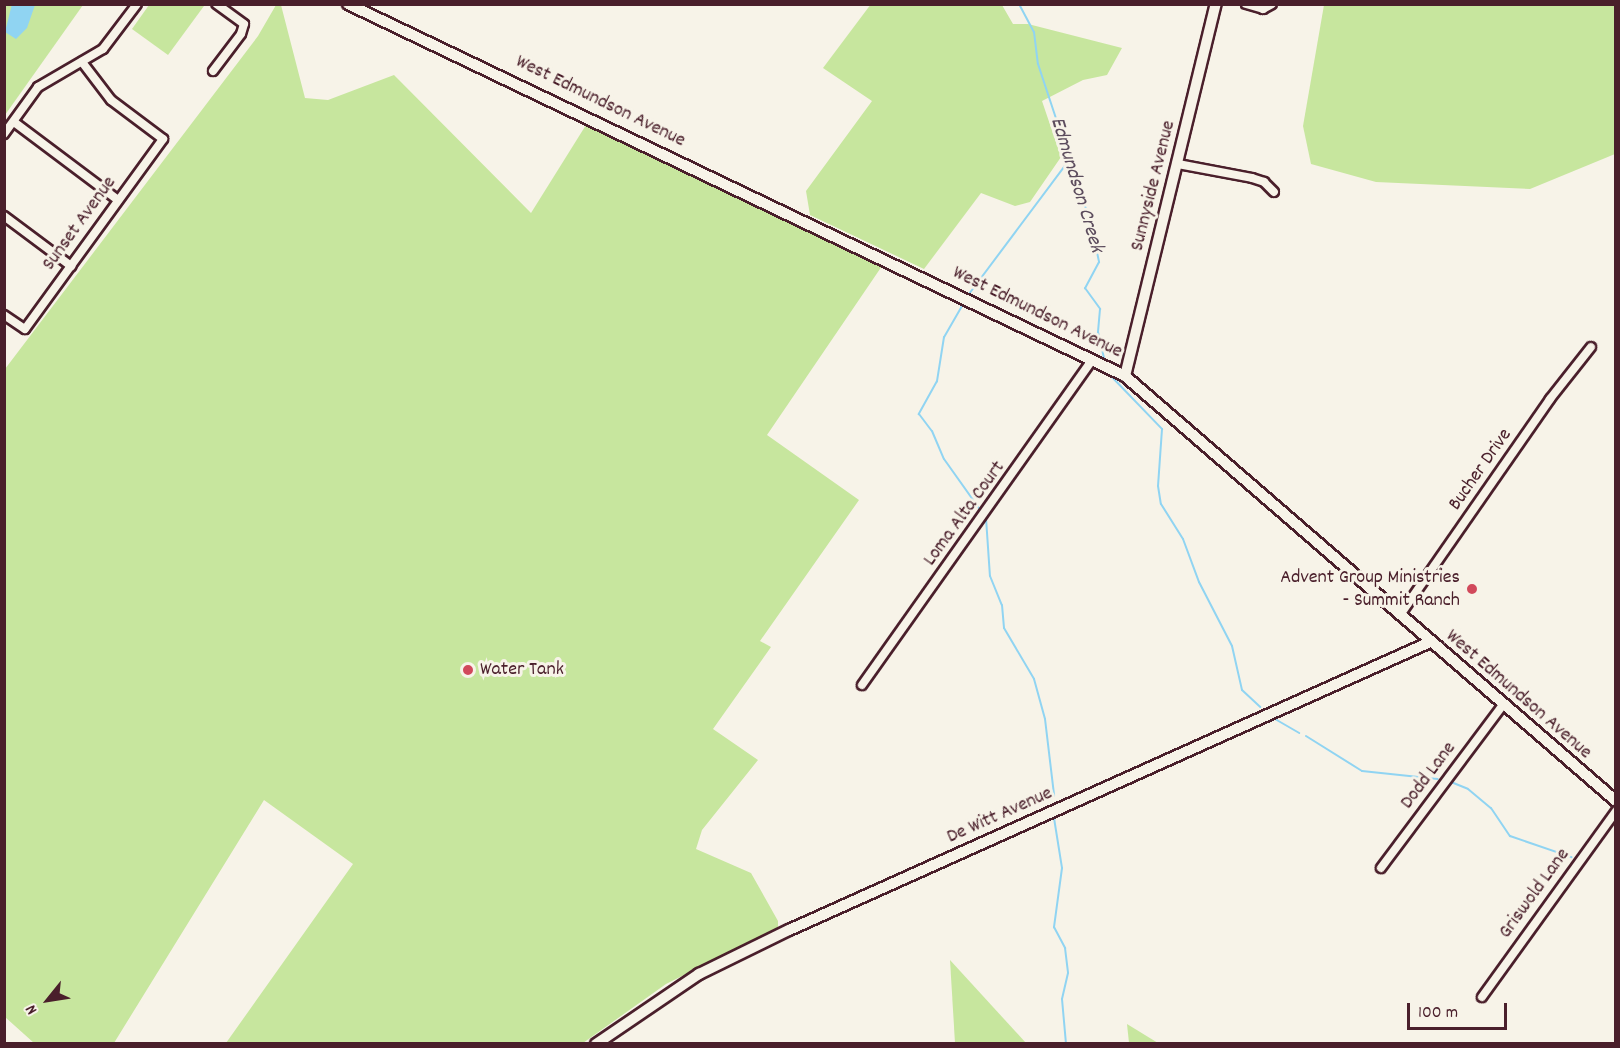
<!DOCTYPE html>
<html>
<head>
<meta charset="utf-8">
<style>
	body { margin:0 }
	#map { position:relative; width:1620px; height:1048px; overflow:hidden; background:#f7f3e8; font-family:Dekko,sans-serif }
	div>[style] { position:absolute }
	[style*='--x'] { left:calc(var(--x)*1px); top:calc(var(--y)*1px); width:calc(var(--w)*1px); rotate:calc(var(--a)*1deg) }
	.green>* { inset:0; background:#c7e69e }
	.water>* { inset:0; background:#90d4f2 }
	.stream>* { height:2px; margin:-1px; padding:0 1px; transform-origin:1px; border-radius:1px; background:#90d4f2 }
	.roads { filter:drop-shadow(2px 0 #4a1f2b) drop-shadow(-2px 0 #4a1f2b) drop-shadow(0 2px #4a1f2b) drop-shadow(0 -2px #4a1f2b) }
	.minor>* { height:8px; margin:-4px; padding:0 4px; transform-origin:4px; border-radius:4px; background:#f7f3e8 }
	.tertiary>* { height:10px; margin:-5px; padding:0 5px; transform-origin:5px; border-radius:5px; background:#f7f3e8 }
	.dots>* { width:16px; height:16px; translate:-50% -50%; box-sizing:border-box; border:3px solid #f7f3e8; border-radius:50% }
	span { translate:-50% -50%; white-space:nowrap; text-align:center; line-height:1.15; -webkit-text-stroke:6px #f7f3e8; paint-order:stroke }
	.street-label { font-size:20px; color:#4a1f2b }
	.poi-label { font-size:20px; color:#4a1f2b }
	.right { translate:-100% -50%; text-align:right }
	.left { translate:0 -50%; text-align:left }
	.water-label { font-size:21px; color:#5c4c5d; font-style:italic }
	.frame { position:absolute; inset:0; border:6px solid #4a1f2b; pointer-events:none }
	.north { position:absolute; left:18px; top:970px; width:60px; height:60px; -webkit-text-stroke:4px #f7f3e8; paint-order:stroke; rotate:240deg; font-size:16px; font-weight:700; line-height:24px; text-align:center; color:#4a1f2b }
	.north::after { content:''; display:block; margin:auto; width:21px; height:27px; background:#4a1f2b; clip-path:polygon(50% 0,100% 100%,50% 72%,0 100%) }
	.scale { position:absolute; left:1407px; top:1003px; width:100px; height:27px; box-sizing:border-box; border:3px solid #4a1f2b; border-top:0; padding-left:8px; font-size:18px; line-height:21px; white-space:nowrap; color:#4a1f2b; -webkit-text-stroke:4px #f7f3e8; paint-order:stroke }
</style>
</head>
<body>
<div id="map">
	<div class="green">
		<div style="clip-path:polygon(871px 4px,1002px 5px,1013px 24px,1028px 24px,1122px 48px,1107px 75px,1083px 80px,1042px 101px,1061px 157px,1030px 202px,1015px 206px,981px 193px,924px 269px,810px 215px,806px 191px,872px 101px,823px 68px)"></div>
		<div style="clip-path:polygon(5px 5px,83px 5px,5px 115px)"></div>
		<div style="clip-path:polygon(149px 5px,200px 4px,204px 6px,168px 55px,132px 29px)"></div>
		<div style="clip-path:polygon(276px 5px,281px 5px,305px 98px,328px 100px,394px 75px,531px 213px,586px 125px,882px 266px,767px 435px,859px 500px,760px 641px,771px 647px,713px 729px,758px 760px,702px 830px,696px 849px,751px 873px,778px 921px,778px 928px,666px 984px,583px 1043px,226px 1043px,353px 864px,264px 800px,114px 1043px,34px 1043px,5px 1017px,5px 369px,258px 36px)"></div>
		<div style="clip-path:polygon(1324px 5px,1615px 5px,1615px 154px,1530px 189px,1376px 182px,1311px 164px,1303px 126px)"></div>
		<div style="clip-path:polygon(950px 960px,1026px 1043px,955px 1043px)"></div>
		<div style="clip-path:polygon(1127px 1024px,1158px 1043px,1129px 1043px)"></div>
	</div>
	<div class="water">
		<div style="clip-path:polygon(12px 4px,35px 5px,27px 28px,16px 39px,5px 32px)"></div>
	</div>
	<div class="stream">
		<div style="--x:1019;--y:4;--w:32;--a:62"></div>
		<div style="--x:1034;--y:32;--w:32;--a:83"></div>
		<div style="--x:1038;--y:64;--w:169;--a:71.7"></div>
		<div style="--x:1091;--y:224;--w:39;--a:78"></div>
		<div style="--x:1099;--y:262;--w:30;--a:118"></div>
		<div style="--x:1085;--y:288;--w:26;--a:54"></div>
		<div style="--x:1100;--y:309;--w:23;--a:95"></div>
		<div style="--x:1098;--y:332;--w:32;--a:77"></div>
		<div style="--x:969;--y:294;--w:169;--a:-53.2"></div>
		<div style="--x:962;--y:306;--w:36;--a:120"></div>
		<div style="--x:944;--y:337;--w:45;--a:99"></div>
		<div style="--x:937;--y:381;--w:38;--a:119"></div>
		<div style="--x:919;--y:414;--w:21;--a:53"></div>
		<div style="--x:932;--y:431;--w:30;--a:67"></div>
		<div style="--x:944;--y:459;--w:64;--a:54.6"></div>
		<div style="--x:1108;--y:373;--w:78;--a:46"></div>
		<div style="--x:1162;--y:429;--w:57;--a:94"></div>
		<div style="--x:1158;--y:486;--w:18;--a:81"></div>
		<div style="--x:1161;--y:504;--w:41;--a:57.8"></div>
		<div style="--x:1183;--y:539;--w:46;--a:69.6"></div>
		<div style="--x:1199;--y:582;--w:72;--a:62.7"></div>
		<div style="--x:1232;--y:646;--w:45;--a:77.2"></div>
		<div style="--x:1242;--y:690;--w:25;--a:43"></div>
		<div style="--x:986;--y:518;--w:58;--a:86.1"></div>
		<div style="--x:990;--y:576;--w:31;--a:68"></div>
		<div style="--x:1002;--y:605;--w:23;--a:85"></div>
		<div style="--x:1004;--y:628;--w:59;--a:59.5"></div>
		<div style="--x:1034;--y:679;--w:41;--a:74.6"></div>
		<div style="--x:1045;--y:719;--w:77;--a:83.2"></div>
		<div style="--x:1275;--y:719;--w:28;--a:30"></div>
		<div style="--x:1306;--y:736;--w:66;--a:32"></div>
		<div style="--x:1362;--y:771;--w:76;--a:6"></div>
		<div style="--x:1451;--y:782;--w:18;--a:22"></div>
		<div style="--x:1468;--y:789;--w:30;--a:40"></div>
		<div style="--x:1491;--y:808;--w:34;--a:56"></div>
		<div style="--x:1510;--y:836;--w:65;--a:19"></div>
		<div style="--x:1054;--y:818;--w:51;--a:80.9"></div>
		<div style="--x:1062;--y:868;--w:60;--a:97.7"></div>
		<div style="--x:1054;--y:927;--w:24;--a:62"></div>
		<div style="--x:1065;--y:948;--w:25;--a:83"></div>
		<div style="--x:1068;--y:973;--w:27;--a:103"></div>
		<div style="--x:1062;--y:999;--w:45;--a:84.9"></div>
	</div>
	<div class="roads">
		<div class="minor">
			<div style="--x:1246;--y:4;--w:18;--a:16"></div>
			<div style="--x:1263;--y:9;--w:10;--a:-29"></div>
			<div style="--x:213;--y:71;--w:46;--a:-52.9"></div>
			<div style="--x:241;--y:34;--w:10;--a:-73"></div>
			<div style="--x:244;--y:24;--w:34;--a:-144"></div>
			<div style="--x:14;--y:122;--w:130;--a:36.9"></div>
			<div style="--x:4;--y:134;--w:58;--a:-54.1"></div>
			<div style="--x:38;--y:87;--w:75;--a:-30.3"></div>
			<div style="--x:103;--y:49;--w:56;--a:-52.9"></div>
			<div style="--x:1178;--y:164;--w:75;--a:10.7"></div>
			<div style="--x:1252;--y:178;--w:13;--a:18"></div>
			<div style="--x:1264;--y:182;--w:14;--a:45"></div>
			<div style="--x:4;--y:216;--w:84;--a:36.7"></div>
			<div style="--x:4;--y:315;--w:25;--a:34"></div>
			<div style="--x:25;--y:329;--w:235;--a:-54"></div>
			<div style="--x:163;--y:139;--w:65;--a:-143.1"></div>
			<div style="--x:111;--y:100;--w:48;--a:-127.3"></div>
			<div style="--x:1400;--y:615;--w:263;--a:-55.2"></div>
			<div style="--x:1550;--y:399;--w:66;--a:-51.7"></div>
			<div style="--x:862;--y:685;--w:398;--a:-54.7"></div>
			<div style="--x:1381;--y:868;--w:204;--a:-53.2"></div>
			<div style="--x:1482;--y:997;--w:229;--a:-54.2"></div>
		</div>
		<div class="tertiary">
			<div style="--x:348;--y:4;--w:861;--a:25.58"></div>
			<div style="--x:1125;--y:376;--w:649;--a:40.88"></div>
			<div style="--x:1125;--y:376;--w:383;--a:-76.3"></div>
			<div style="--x:596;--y:1044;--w:125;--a:-34.2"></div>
			<div style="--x:699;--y:974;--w:100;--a:-26.1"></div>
			<div style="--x:789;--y:930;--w:703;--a:-24.19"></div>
		</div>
	</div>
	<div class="dots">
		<div style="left:1472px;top:589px;background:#d1495b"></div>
		<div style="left:468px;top:670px;background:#d1495b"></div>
	</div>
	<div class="street-label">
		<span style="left:600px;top:102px;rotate:26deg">West Edmundson Avenue</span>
		<span style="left:1154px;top:186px;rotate:-76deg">Sunnyside Avenue</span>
		<span style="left:80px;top:224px;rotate:-54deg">Sunset Avenue</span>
		<span style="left:1037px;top:313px;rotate:26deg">West Edmundson Avenue</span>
		<span style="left:1481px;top:470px;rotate:-55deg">Bucher Drive</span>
		<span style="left:965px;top:514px;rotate:-54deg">Loma Alta Court</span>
		<span style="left:1518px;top:695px;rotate:41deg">West Edmundson Avenue</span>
		<span style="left:1429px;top:776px;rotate:-53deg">Dodd Lane</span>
		<span style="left:1000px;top:816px;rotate:-24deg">De Witt Avenue</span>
		<span style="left:1535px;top:894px;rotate:-54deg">Griswold Lane</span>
	</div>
	<div class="poi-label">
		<span class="right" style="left:1460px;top:590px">Advent Group Ministries<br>- Summit Ranch</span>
		<span class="left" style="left:480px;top:670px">Water Tank</span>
	</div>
	<div class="water-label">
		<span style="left:1076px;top:185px;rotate:73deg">Edmundson Creek</span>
	</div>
	<div class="frame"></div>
	<div class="north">N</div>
	<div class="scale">100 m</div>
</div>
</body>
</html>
